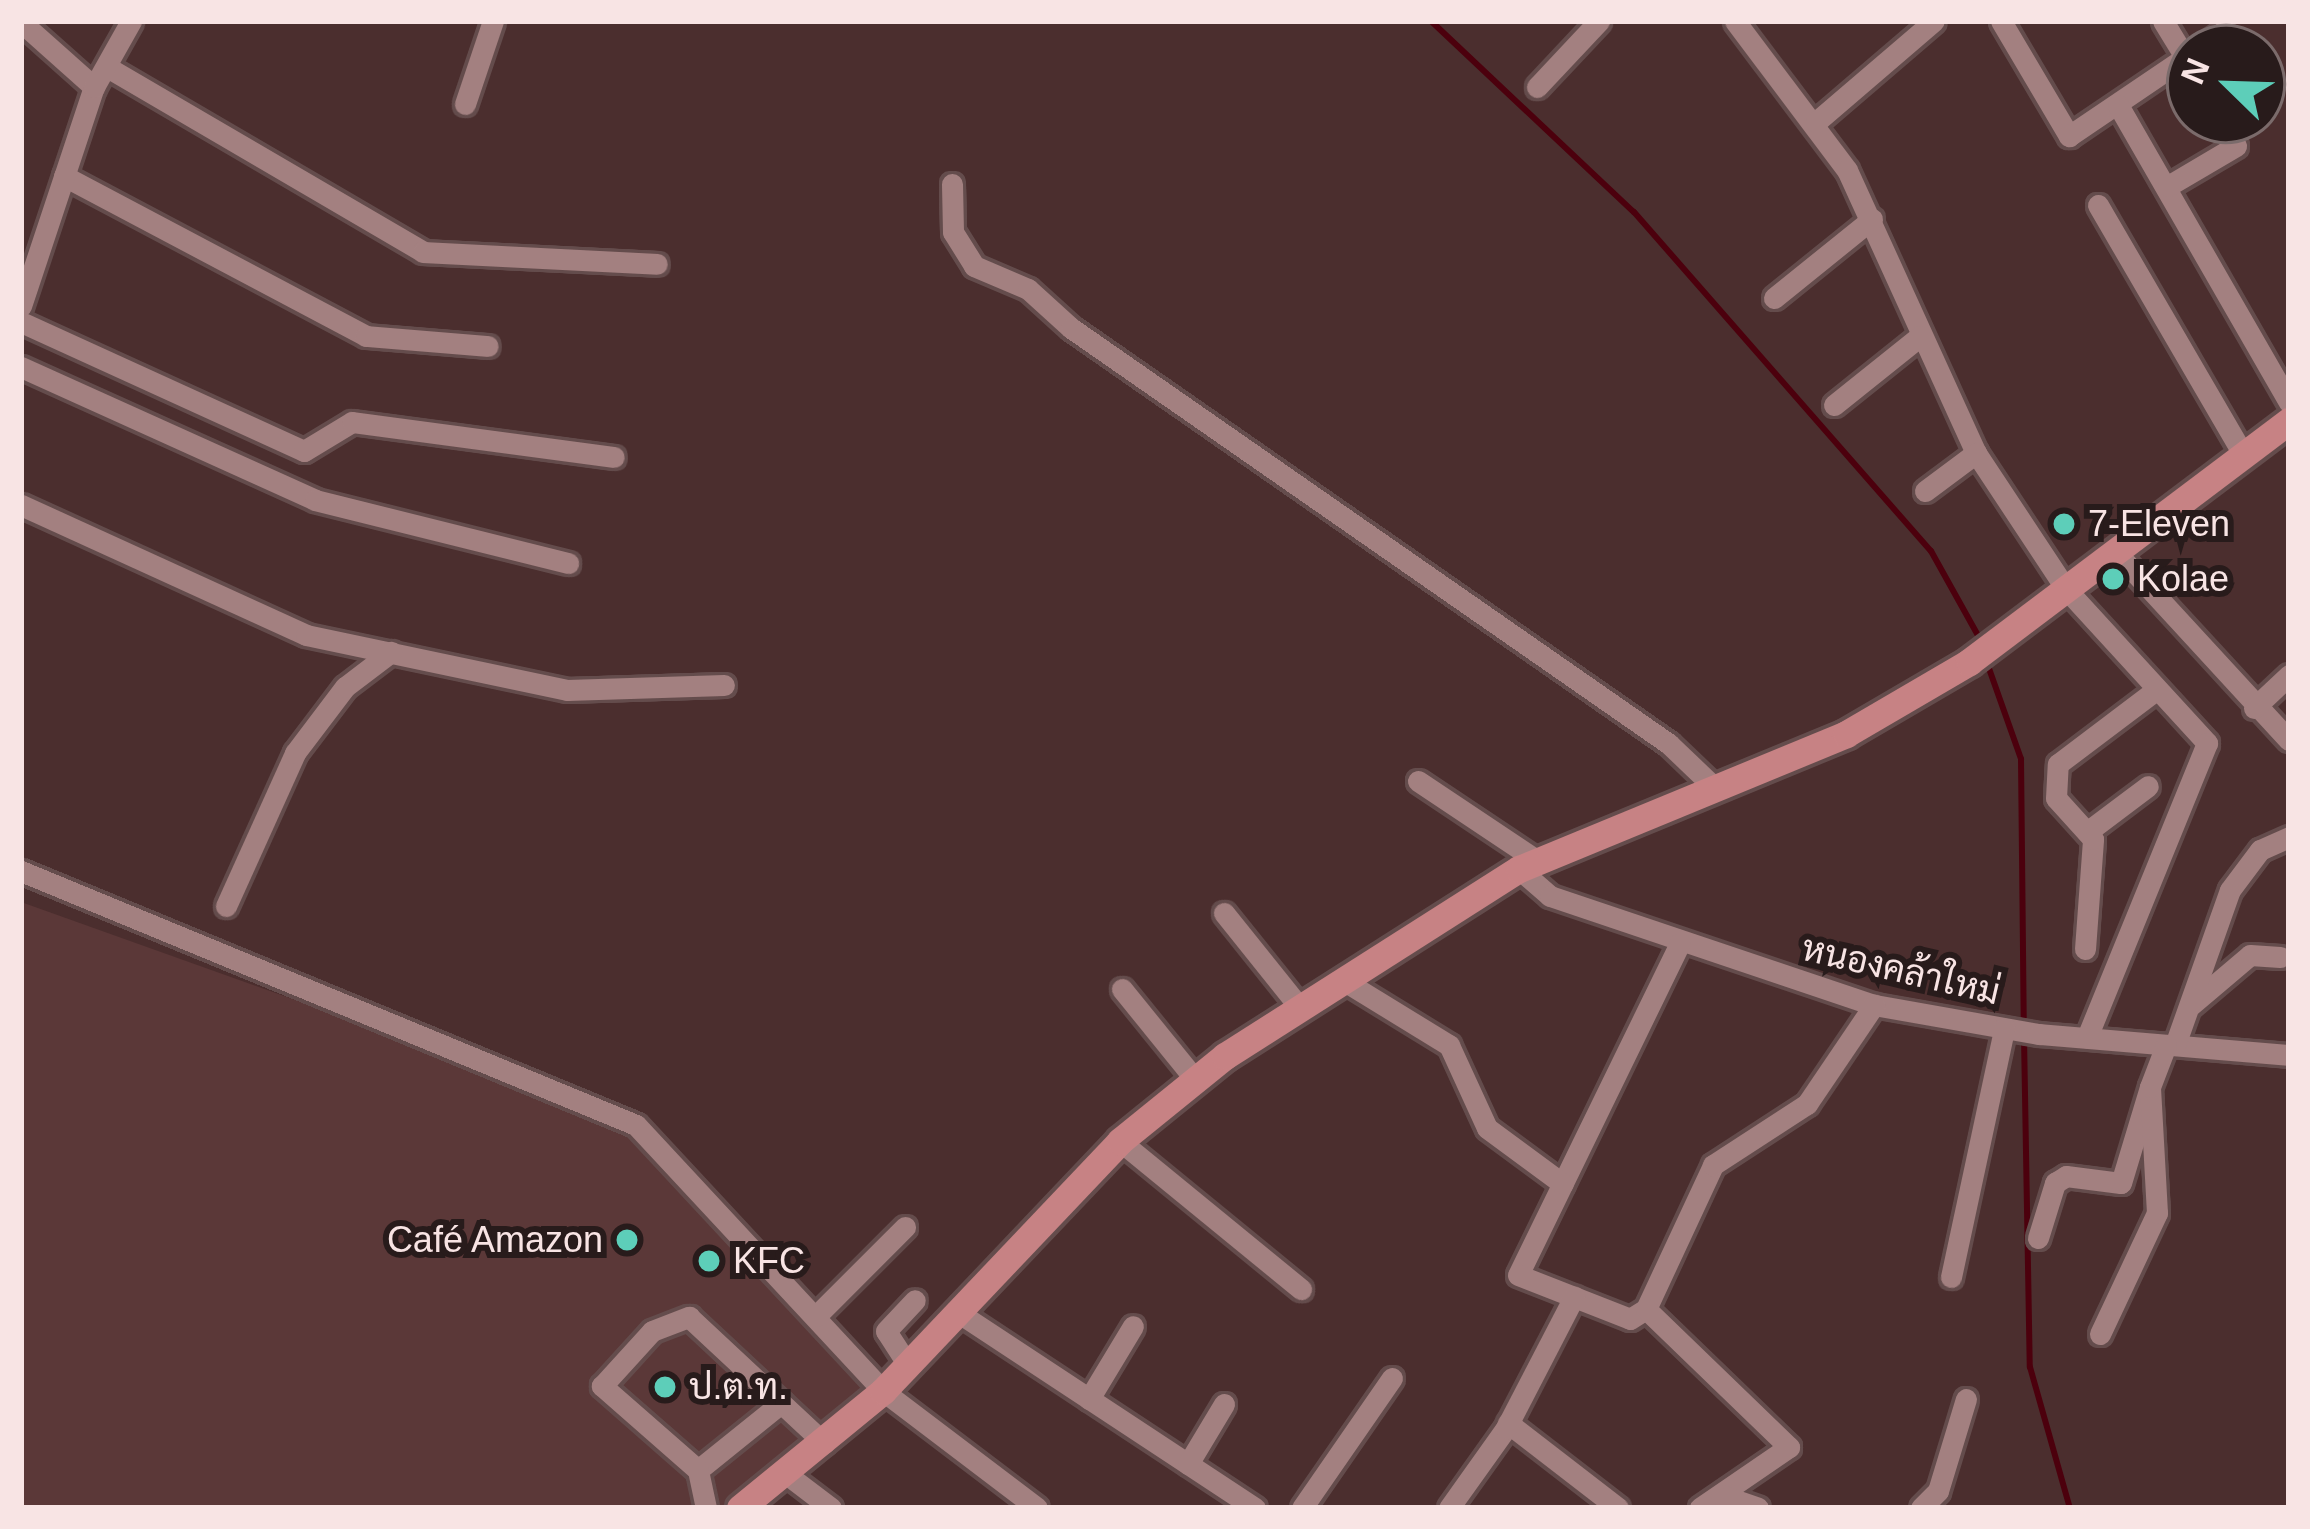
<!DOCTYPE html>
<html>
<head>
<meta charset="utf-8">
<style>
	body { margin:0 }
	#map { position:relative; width:2310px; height:1529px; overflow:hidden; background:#4b2e2e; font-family:Arial,Sarabun,sans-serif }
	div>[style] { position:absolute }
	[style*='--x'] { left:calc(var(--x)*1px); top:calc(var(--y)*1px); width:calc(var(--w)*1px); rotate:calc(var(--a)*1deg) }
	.built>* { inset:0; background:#5b3838 }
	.stream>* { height:6px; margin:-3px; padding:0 3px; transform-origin:3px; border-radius:3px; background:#4c000d }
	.roads { filter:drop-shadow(3px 0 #644c4c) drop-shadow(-3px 0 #644c4c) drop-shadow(0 3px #644c4c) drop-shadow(0 -3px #644c4c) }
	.minor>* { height:21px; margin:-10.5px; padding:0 10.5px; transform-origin:10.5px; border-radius:10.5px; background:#a38080 }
	.major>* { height:27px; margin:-13.5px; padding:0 13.5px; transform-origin:13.5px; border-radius:13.5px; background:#c78284 }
	.dots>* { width:33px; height:33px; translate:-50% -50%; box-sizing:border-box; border:6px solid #281b1b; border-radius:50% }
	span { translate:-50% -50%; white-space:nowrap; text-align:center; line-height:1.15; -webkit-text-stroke:12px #281b1b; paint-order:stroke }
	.poi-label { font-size:36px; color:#f8e4e4 }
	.left { translate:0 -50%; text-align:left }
	.right { translate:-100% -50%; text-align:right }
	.street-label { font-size:36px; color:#f8e4e4 }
	.frame { position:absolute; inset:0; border:24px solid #f8e4e4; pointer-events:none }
	.north { position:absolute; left:2166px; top:24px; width:120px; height:120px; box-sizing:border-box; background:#281b1b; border:3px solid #7b6b6b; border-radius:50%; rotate:293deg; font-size:33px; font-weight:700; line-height:48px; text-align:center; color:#f8e4e4 }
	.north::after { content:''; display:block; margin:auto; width:42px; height:54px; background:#5dceb9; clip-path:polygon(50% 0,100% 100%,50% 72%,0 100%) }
</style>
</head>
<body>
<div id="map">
	<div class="built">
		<div style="clip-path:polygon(21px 902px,598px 1108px,883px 1391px,731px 1508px,21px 1508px)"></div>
	</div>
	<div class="stream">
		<div style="--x:1431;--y:21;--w:279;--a:43.3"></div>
		<div style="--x:1634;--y:212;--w:451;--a:48.8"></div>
		<div style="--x:1931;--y:551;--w:103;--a:60.9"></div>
		<div style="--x:1986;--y:660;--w:105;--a:70.5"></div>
		<div style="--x:2021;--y:759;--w:265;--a:89.4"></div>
		<div style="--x:2024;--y:1037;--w:330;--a:89"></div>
		<div style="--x:2030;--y:1367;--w:147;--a:74.2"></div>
	</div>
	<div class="roads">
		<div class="minor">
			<div style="--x:1735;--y:21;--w:186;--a:53.1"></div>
			<div style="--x:1847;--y:170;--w:311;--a:65.5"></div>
			<div style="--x:1976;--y:453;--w:163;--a:56.5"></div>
			<div style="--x:2066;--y:589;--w:209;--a:47.5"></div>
			<div style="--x:2207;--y:743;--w:318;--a:112.2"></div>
			<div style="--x:2001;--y:21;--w:134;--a:59.4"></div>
			<div style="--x:2069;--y:136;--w:146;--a:-34.1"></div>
			<div style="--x:2163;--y:21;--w:42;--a:58.6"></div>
			<div style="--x:21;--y:22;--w:98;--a:41.7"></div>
			<div style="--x:2199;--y:48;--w:29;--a:-34"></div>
			<div style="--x:107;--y:67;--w:366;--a:30.3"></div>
			<div style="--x:423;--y:252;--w:234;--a:2.9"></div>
			<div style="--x:1537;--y:87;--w:91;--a:-46.8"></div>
			<div style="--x:465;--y:104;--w:88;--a:-71.4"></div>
			<div style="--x:2118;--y:105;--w:343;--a:60.1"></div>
			<div style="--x:1816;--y:122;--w:155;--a:-40.6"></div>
			<div style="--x:64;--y:176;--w:342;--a:27.9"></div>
			<div style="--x:366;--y:336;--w:122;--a:4.7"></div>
			<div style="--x:952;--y:184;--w:48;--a:88.8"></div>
			<div style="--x:953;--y:232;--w:40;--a:58"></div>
			<div style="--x:974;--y:266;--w:59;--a:23.1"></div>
			<div style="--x:1028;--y:289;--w:58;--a:42.2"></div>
			<div style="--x:1071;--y:328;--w:728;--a:34.82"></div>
			<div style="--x:1669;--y:744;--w:62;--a:43.7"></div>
			<div style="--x:2168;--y:186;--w:79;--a:-30.5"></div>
			<div style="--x:2098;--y:205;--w:285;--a:59.8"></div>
			<div style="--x:1774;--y:298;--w:126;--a:-38.9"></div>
			<div style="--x:21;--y:306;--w:231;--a:-71.6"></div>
			<div style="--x:94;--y:87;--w:76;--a:-60.7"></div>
			<div style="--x:21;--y:322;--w:311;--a:24.5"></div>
			<div style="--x:304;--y:451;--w:56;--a:-31.1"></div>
			<div style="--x:352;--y:422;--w:264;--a:7.6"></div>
			<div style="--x:21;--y:367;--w:323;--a:24.3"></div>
			<div style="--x:315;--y:500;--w:261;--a:14"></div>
			<div style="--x:1834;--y:405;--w:110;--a:-38.7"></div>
			<div style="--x:1925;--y:491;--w:64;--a:-36.7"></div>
			<div style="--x:21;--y:505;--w:313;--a:24.5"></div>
			<div style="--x:306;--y:635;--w:267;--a:11.9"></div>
			<div style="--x:567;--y:690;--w:157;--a:-1.8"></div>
			<div style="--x:2114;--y:550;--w:258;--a:47.4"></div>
			<div style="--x:2254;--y:708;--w:48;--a:-43.3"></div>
			<div style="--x:1418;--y:781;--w:144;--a:33.7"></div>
			<div style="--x:2087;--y:832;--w:76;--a:-37"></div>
			<div style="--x:1519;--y:869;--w:41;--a:41.1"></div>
			<div style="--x:1550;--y:896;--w:342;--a:18.6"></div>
			<div style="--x:1874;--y:1005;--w:168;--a:10"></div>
			<div style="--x:2039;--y:1034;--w:251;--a:4.8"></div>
			<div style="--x:21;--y:871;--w:665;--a:22.44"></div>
			<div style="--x:636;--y:1125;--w:363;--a:47.1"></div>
			<div style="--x:883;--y:1391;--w:193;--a:37.2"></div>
			<div style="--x:226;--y:906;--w:168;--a:-65.7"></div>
			<div style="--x:295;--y:753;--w:83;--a:-52.9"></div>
			<div style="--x:345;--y:687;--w:58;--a:-37.3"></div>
			<div style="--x:1224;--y:913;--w:123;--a:51.3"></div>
			<div style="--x:1680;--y:943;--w:369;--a:116"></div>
			<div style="--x:1518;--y:1275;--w:120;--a:21.4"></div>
			<div style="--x:1630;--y:1319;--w:19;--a:-32"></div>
			<div style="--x:1646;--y:1309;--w:159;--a:-65"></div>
			<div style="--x:1713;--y:1165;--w:112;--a:-33"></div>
			<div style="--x:1807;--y:1104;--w:120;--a:-55.9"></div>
			<div style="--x:2085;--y:949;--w:110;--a:-85.8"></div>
			<div style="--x:2093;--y:839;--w:55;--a:-132.1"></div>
			<div style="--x:2056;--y:798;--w:34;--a:-87"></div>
			<div style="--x:2058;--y:764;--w:123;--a:-37.1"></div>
			<div style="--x:1346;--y:982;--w:121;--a:31.5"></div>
			<div style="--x:1449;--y:1045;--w:91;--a:65.4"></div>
			<div style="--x:1487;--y:1128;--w:94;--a:36.4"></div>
			<div style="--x:1122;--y:989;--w:116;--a:51"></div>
			<div style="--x:2191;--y:1005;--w:77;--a:-40.3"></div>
			<div style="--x:2250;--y:955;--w:30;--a:4"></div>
			<div style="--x:2175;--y:1045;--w:164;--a:-70.5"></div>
			<div style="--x:2230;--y:890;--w:50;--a:-53.1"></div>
			<div style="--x:2260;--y:850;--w:32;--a:-24"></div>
			<div style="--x:1120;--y:1141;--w:234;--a:39.3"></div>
			<div style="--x:2038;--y:1238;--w:58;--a:-72.8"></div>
			<div style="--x:2055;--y:1183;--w:13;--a:-32"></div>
			<div style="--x:2066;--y:1176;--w:55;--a:7.3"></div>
			<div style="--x:2121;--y:1183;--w:100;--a:-73.2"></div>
			<div style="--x:1951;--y:1277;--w:254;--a:-77.9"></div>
			<div style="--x:1646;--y:1309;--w:199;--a:44"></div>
			<div style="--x:1789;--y:1447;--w:108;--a:145.6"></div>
			<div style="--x:956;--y:1311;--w:358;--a:33.4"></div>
			<div style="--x:816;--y:1316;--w:126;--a:-45"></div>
			<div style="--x:2100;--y:1334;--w:134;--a:-64.8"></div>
			<div style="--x:2157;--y:1213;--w:126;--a:-93.2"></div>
			<div style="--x:2150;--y:1087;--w:45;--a:-69.1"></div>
			<div style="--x:908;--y:1365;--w:40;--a:-122.9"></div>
			<div style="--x:886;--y:1331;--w:42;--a:-46.9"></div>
			<div style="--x:1089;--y:1399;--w:85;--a:-58.9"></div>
			<div style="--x:1508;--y:1423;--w:139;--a:37.7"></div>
			<div style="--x:1188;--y:1464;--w:70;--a:-59"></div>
			<div style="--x:698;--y:1470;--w:107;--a:-38.9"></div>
			<div style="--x:785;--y:1473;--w:58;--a:37.3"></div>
			<div style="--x:1721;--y:1495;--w:39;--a:19"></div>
			<div style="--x:706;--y:1508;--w:39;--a:-102"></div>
			<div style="--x:698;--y:1470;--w:128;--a:-138.8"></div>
			<div style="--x:602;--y:1386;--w:74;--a:-47.7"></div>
			<div style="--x:652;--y:1331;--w:40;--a:-21"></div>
			<div style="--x:689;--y:1317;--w:185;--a:43"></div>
			<div style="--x:1302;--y:1508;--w:158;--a:-55.3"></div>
			<div style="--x:1449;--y:1508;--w:98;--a:-54.5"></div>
			<div style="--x:1506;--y:1428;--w:148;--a:-62.6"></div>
			<div style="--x:1921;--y:1508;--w:24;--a:-45"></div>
			<div style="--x:1938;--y:1491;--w:96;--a:-73.1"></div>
		</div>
		<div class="major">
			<div style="--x:740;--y:1508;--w:185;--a:-39.3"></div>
			<div style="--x:883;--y:1391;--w:344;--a:-46.5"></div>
			<div style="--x:1120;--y:1141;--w:135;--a:-39"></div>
			<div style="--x:1225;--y:1056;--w:348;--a:-32.5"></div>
			<div style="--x:1519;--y:869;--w:354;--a:-22.4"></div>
			<div style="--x:1846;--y:734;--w:143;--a:-30.3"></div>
			<div style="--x:1969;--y:662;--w:401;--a:-37"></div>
		</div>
	</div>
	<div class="dots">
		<div style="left:2064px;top:524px;background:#5dceb9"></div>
		<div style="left:2113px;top:579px;background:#5dceb9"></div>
		<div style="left:627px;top:1240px;background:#5dceb9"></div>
		<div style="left:709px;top:1261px;background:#5dceb9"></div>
		<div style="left:665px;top:1387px;background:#5dceb9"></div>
	</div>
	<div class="poi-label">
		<span class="left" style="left:2088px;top:524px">7-Eleven</span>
		<span class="left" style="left:2137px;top:579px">Kolae</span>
		<span class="right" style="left:603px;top:1240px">Café Amazon</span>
		<span class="left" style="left:733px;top:1261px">KFC</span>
		<span class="left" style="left:689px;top:1387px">ป.ต.ท.</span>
	</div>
	<div class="street-label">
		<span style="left:1901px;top:970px;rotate:13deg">หนองคล้าใหม่</span>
	</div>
	<div class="frame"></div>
	<div class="north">N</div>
</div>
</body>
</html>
